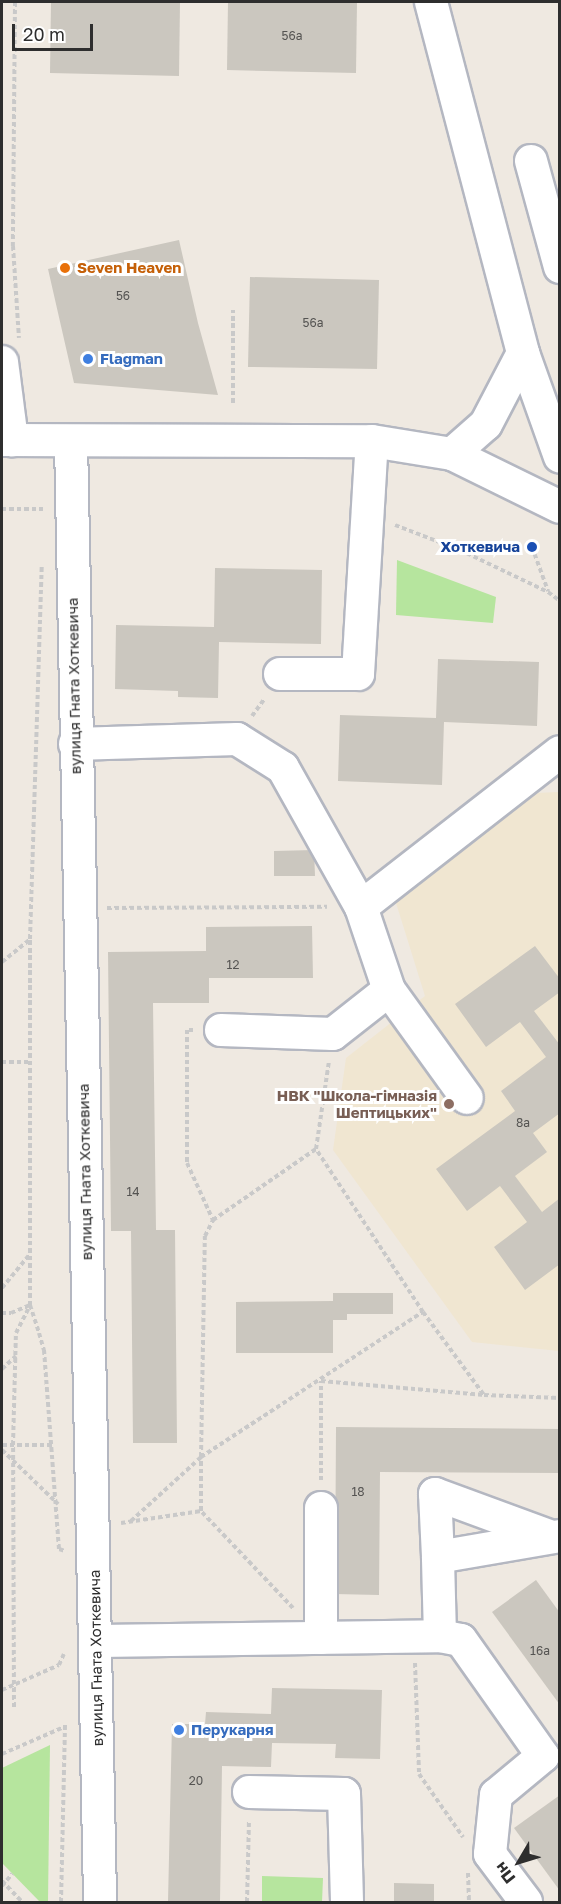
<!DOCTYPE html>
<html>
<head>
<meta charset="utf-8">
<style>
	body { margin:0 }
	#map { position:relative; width:561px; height:1904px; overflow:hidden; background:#efe9e1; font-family:"Golos Text",sans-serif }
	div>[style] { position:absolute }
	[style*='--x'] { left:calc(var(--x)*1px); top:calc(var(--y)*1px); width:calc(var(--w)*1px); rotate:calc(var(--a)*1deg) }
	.education>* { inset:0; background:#f0e6d1 }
	.green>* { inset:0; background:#b6e59e }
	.building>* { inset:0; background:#cbc7bf }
	.path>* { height:4px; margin-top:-2px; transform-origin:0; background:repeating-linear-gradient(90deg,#c9c9c9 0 4.5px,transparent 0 7.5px) }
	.roads { filter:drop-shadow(2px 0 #b4b7c1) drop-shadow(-2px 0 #b4b7c1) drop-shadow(0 2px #b4b7c1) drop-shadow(0 -2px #b4b7c1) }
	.minor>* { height:32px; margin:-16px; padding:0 16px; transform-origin:16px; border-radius:16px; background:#fff }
	.dots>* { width:16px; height:16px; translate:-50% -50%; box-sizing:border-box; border:3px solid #fff; border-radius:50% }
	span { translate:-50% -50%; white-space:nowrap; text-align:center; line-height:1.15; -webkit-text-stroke:6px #fff; paint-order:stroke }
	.number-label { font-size:12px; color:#555452 }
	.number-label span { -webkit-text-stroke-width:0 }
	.food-label { font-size:15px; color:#c56008; font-weight:700 }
	.left { translate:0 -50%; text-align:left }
	.shop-label { font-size:15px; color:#366cbe; font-weight:700 }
	.transit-label { font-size:15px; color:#164399; font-weight:700 }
	.right { translate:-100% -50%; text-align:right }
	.street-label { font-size:15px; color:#2e2e2e }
	.education-label { font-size:15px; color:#785e54; font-weight:700 }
	.frame { position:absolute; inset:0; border:3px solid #2e2e2e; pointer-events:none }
	.north { position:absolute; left:489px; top:1832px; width:60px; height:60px; -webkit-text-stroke:4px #fff; paint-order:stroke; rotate:232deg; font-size:16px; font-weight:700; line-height:24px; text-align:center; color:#2e2e2e }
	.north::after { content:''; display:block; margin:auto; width:21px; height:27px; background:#2e2e2e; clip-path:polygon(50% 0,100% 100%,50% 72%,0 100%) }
	.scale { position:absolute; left:12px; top:24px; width:81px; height:27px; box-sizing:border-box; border:3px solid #2e2e2e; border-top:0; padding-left:8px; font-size:18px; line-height:21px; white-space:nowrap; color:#2e2e2e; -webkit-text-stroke:4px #fff; paint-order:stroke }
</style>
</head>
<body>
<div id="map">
	<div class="education">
		<div style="clip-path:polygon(559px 792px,559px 1351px,472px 1342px,333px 1150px,346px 1058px,425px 996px,396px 903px,535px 793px)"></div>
	</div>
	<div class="green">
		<div style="clip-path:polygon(397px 560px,496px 597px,493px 623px,396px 615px)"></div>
		<div style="clip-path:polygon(50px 1745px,48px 1902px,40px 1902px,2px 1863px,2px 1768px)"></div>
		<div style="clip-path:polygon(262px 1876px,323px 1878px,322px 1902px,262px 1902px)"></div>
	</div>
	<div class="building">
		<div style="clip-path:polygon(51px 2px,180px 2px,179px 76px,50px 73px)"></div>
		<div style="clip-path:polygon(228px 2px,357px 2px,356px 73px,227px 70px)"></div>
		<div style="clip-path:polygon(179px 240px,198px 323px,218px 395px,74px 383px,48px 269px)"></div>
		<div style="clip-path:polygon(250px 277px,379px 280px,377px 369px,248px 367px)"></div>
		<div style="clip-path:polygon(215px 568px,322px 570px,321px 644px,219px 642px,218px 698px,178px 697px,178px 691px,115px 689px,116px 625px,214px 627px)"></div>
		<div style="clip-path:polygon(438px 659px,539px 662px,537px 726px,444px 722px,442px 785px,338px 781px,340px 715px,436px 718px)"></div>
		<div style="clip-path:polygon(314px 850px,315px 876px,274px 876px,274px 851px)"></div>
		<div style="clip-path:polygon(312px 926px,313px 978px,209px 978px,209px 1003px,153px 1003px,156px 1230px,175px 1230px,177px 1443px,133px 1443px,131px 1231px,111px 1231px,108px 952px,206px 951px,206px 927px)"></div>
		<div style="clip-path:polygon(535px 946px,560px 979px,560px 992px,534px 1011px,560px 1045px,560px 1113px,533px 1133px,547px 1152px,515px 1176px,542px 1212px,560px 1198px,560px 1264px,525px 1290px,494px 1247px,527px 1222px,500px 1186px,467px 1211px,436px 1169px,515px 1111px,501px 1091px,546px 1057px,520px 1022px,486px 1047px,455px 1004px)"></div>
		<div style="clip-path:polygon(333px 1293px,393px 1293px,393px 1314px,347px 1314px,347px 1320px,333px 1320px,333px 1353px,236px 1353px,236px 1302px,333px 1301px)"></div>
		<div style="clip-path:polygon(336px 1427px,560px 1429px,560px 1473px,380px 1472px,379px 1595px,335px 1594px)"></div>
		<div style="clip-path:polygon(536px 1580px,560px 1613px,560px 1705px,492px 1612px)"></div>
		<div style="clip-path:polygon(272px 1688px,382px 1690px,380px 1759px,335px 1758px,336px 1744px,272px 1743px,271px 1767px,222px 1766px,220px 1902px,168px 1902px,172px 1724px,205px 1724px,206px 1712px,271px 1714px)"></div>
		<div style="clip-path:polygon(560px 1795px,560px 1891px,514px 1828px)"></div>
		<div style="clip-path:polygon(394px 1883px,434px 1884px,434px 1902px,394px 1902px)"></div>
	</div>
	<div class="path">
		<div style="--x:15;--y:2;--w:244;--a:90.5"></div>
		<div style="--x:13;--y:246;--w:92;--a:86.3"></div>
		<div style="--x:233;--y:403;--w:93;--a:-90"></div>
		<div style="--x:2;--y:509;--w:41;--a:0"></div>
		<div style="--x:395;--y:525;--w:70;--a:21"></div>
		<div style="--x:460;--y:550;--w:98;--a:25.5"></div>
		<div style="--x:548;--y:592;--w:15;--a:37"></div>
		<div style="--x:532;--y:547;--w:47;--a:70"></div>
		<div style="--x:252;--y:716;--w:22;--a:-54"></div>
		<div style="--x:107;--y:908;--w:220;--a:-0.3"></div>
		<div style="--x:2;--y:962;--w:36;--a:-39"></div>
		<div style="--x:193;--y:1030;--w:6;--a:180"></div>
		<div style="--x:187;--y:1030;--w:133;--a:90"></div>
		<div style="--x:187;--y:1163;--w:63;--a:65.5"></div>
		<div style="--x:2;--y:1062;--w:26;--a:0"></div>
		<div style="--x:2;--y:1288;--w:44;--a:-50.5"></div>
		<div style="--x:423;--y:1312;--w:103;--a:53.7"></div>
		<div style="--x:2;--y:1313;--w:9;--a:0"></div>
		<div style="--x:11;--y:1313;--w:21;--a:-23"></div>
		<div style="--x:30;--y:1305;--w:29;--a:72"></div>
		<div style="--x:39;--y:1333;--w:18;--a:74"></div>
		<div style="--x:44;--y:1350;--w:200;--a:85.7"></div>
		<div style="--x:59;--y:1549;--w:6;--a:18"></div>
		<div style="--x:2;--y:1369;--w:19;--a:-43"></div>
		<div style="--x:2;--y:1445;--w:50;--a:0"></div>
		<div style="--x:2;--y:1450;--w:78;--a:44"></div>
		<div style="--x:321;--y:1480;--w:99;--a:-90"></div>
		<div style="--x:321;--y:1381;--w:164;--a:4.9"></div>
		<div style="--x:484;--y:1395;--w:76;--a:2.3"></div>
		<div style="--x:131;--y:1521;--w:95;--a:-42.4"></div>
		<div style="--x:201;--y:1457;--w:221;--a:-89"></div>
		<div style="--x:205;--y:1236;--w:18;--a:-63"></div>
		<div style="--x:213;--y:1220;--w:125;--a:-34.6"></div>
		<div style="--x:121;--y:1523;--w:81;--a:-8.5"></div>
		<div style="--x:293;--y:1608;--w:134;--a:-133.5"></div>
		<div style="--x:201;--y:1511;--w:54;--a:-90"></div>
		<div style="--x:201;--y:1457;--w:265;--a:-33.2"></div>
		<div style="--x:423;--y:1312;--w:195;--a:-123.3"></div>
		<div style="--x:316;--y:1149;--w:89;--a:-81.6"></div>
		<div style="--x:415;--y:1663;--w:111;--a:87.9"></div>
		<div style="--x:419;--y:1774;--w:77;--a:55.1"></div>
		<div style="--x:2;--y:1690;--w:62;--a:-23.7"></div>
		<div style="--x:59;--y:1665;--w:12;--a:-66"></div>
		<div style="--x:14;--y:1707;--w:262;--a:-90.2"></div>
		<div style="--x:13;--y:1445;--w:112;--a:-88.5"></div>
		<div style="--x:16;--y:1333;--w:31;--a:-63"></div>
		<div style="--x:30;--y:1305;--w:366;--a:-90"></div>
		<div style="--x:30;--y:939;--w:375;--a:-88.2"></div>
		<div style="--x:2;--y:1754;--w:68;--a:-23.5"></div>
		<div style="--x:468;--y:1873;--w:29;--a:88"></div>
		<div style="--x:2;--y:1881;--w:29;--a:46"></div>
		<div style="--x:2;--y:1886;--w:16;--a:-50"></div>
		<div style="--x:61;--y:1902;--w:179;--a:-88.7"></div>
		<div style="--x:247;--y:1902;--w:82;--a:-88.6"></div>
	</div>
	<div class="roads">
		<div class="minor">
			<div style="--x:431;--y:2;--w:363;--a:75.3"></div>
			<div style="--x:523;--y:353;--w:110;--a:70.4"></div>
			<div style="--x:531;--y:161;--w:110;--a:74.7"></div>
			<div style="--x:2;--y:362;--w:79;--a:82.7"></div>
			<div style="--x:2;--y:440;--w:370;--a:0.2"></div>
			<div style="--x:372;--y:441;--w:81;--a:9.2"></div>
			<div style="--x:452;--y:454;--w:120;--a:26.1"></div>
			<div style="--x:71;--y:441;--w:1461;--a:88.86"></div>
			<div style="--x:452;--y:454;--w:45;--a:-41.4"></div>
			<div style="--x:486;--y:424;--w:80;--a:-62.5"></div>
			<div style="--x:280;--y:674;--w:78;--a:0"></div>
			<div style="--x:358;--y:674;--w:233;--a:-86.6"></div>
			<div style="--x:75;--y:744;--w:162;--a:-1.8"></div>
			<div style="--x:237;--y:739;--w:54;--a:32.2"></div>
			<div style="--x:283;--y:768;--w:159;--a:60.7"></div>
			<div style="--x:361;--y:907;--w:252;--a:-37.9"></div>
			<div style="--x:389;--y:990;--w:133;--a:54.2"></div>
			<div style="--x:221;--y:1030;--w:112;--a:2"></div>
			<div style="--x:333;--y:1034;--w:71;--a:-38.2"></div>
			<div style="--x:389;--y:990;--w:88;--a:-108.6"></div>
			<div style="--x:321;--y:1508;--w:130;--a:90"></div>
			<div style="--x:438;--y:1557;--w:63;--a:-92.7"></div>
			<div style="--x:435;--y:1494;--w:121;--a:20.2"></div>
			<div style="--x:440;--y:1636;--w:21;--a:11"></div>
			<div style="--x:461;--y:1640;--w:142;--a:54.7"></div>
			<div style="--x:543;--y:1756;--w:61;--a:140.3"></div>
			<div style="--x:496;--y:1795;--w:59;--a:95.8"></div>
			<div style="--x:490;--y:1854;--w:60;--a:53.1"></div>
			<div style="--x:97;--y:1641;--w:343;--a:-0.8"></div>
			<div style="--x:440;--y:1636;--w:79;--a:-91.5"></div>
			<div style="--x:438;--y:1557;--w:124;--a:-9.8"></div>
			<div style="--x:249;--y:1792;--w:95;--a:1.2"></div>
			<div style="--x:344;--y:1794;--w:108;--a:88.4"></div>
		</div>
	</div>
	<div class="dots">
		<div style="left:65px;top:268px;background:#e8710a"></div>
		<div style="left:88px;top:359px;background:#3f7fe0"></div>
		<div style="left:532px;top:547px;background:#1a4fb4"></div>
		<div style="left:449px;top:1104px;background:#8d6e63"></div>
		<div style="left:179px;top:1730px;background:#3f7fe0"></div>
	</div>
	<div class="number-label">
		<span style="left:292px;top:36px">56а</span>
		<span style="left:123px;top:296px">56</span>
		<span style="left:313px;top:323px">56а</span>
		<span style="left:233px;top:965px">12</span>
		<span style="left:523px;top:1123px">8а</span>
		<span style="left:133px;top:1192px">14</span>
		<span style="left:358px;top:1492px">18</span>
		<span style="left:540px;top:1651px">16а</span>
		<span style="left:196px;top:1781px">20</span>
	</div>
	<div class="food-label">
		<span class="left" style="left:77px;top:268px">Seven Heaven</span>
	</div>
	<div class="shop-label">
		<span class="left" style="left:100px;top:359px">Flagman</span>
		<span class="left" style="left:191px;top:1730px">Перукарня</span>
	</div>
	<div class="transit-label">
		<span class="right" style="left:520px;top:547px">Хоткевича</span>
	</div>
	<div class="street-label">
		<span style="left:74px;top:686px;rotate:-91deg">вулиця Гната Хоткевича</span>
		<span style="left:85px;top:1172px;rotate:-91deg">вулиця Гната Хоткевича</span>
		<span style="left:96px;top:1658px;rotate:-91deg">вулиця Гната Хоткевича</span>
	</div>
	<div class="education-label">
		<span class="right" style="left:437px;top:1104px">НВК "Школа-гімназія<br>Шептицьких"</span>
	</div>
	<div class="frame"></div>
	<div class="north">Пн</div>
	<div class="scale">20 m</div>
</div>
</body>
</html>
